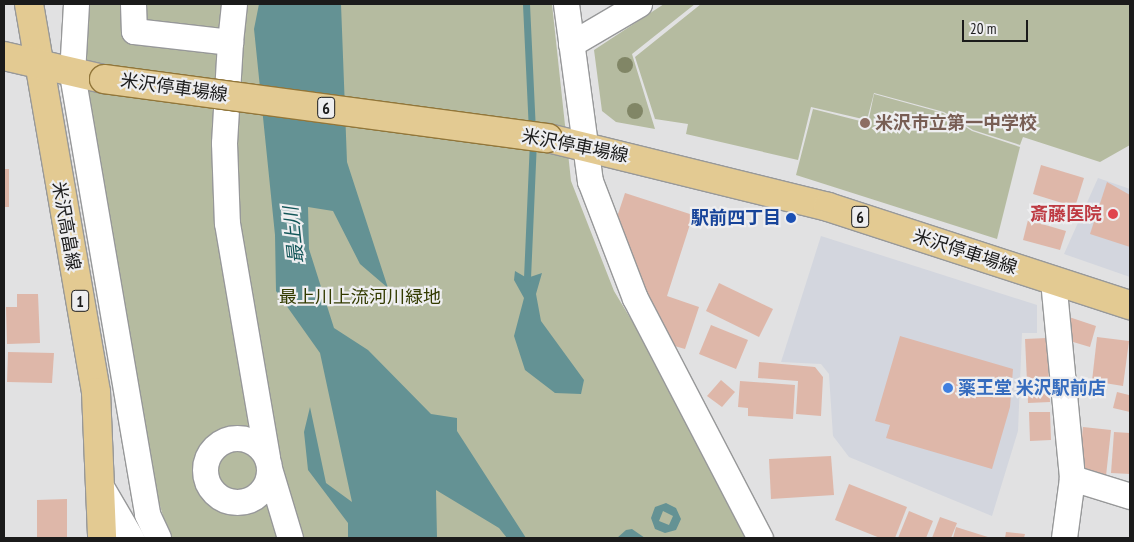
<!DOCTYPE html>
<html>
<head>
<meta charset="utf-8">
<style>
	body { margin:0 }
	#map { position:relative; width:1134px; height:542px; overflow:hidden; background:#e1e1e2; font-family:"PT Sans Narrow","Noto Sans JP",sans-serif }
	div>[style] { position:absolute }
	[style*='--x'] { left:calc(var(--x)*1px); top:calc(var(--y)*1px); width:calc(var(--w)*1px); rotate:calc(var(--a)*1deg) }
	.built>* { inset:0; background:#d3d6de }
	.green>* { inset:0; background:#b5bba0 }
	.water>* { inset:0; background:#649294 }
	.stream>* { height:7px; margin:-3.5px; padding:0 3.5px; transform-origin:3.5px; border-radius:3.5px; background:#649294 }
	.building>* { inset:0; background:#deb7a9 }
	.roads { filter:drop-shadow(1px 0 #979899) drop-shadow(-1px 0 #979899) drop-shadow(0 1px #979899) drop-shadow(0 -1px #979899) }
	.minor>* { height:25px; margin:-12.5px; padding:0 12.5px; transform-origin:12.5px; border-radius:12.5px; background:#fff }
	.minor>.ring { margin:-12.5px; padding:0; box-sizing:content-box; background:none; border:25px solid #fff; border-radius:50% }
	.major>* { height:28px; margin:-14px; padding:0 14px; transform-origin:14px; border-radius:14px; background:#e3ca92 }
	.bridges { filter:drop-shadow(1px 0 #91763a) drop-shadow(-1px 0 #91763a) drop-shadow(0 1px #91763a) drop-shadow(0 -1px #91763a) }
	.major-bridge>* { height:28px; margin:-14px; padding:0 14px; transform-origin:14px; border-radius:14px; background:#e3ca92 }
	.trees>* { width:16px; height:16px; margin:-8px; border-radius:50%; background:#818666 }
	.dots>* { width:14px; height:14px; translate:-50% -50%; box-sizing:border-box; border:2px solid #eeeef0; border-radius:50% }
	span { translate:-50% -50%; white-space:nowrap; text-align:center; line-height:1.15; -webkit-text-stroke:4.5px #eeeef0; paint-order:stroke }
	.shield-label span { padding:1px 4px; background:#eeeef0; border:1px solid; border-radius:4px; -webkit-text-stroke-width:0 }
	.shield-label { font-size:16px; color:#1b1b1b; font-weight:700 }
	.street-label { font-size:18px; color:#1b1b1b }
	.education-label { font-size:18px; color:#785e54; font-weight:700 }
	.left { translate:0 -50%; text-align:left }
	.health-label { font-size:18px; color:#be3a42; font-weight:700 }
	.right { translate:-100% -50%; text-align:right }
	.transit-label { font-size:18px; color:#164399; font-weight:700 }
	.park-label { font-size:18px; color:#333b00 }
	.shop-label { font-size:18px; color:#366cbe; font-weight:700 }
	.water-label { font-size:19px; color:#125558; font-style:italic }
	.frame { position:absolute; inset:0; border:5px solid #1b1b1b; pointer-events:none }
	.scale { position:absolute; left:962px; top:20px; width:66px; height:22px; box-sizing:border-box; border:2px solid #1b1b1b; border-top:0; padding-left:6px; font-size:15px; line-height:18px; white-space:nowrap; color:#1b1b1b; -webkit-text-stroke:4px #eeeef0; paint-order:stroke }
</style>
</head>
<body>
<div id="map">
	<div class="built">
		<div style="clip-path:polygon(1098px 178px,1130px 189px,1130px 277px,1064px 254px)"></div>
		<div style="clip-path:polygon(821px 236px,1037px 305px,1037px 333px,1022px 333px,1018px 431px,992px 516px,849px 457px,833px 436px,829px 374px,821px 364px,781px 362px)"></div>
	</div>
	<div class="green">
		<div style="clip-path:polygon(86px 4px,552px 4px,571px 181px,614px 291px,674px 391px,751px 538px,170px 538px,146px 461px,92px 146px,84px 41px)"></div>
		<div style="clip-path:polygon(664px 4px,695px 4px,632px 54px,655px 129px,616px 122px,602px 111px,594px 50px)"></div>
		<div style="clip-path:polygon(701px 4px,1130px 4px,1130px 145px,1100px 162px,1023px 137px,1020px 145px,973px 130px,944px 112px,874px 93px,867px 120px,811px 107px,798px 160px,686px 134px,688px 124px,655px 119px,635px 57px)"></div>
		<div style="clip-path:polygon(874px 94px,943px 113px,972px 131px,1020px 147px,997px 239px,796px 175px,813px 109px,868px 123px)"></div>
	</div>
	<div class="water">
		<div style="clip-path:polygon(259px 4px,341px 4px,347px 162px,388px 288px,360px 264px,333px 211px,308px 207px,309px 249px,334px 328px,368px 350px,431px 414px,457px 418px,457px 431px,526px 538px,507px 538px,499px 528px,436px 490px,437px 538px,348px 538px,348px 523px,308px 470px,304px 432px,310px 407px,326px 483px,352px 502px,320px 353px,276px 291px,275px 235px,254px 29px)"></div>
		<div style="clip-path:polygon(515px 271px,527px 278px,542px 273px,536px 294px,541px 321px,584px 380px,581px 394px,555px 393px,525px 370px,514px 336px,524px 298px,514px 280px)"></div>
		<div style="clip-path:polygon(evenodd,666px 503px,676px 508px,681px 519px,676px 530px,665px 533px,655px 529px,651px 518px,655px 507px,666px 503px,663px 511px,673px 516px,669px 525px,659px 521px,663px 511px)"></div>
		<div style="clip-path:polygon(632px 529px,645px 538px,617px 538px,626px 530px)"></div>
	</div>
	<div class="stream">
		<div style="--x:526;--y:4;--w:127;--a:87.3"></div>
		<div style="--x:527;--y:278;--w:137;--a:-87.5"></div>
	</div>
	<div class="building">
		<div style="clip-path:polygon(1041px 165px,1084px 178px,1075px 207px,1033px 194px)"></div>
		<div style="clip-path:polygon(4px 169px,9px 169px,9px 207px,4px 207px)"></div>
		<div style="clip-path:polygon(1107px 182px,1130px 195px,1130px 247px,1090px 234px)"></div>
		<div style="clip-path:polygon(625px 193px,693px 215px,667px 296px,699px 307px,685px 349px,664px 343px,613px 229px)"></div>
		<div style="clip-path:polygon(1028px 220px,1066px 231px,1060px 250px,1023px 240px)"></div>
		<div style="clip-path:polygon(719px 283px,773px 309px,759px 337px,706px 311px)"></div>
		<div style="clip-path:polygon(17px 294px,38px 294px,40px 343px,7px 344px,6px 307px,17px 307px)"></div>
		<div style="clip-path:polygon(1069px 317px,1096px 326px,1090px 347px,1063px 339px)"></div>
		<div style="clip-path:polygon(711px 325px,748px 340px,736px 369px,699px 354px)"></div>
		<div style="clip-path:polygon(900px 336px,1013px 369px,1010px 407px,992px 469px,886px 438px,890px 425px,875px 421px)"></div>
		<div style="clip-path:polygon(1097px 337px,1129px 341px,1123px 386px,1092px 381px)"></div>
		<div style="clip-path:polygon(1047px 338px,1050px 402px,1028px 403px,1025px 339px)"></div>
		<div style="clip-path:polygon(8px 352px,54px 353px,52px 383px,7px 382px)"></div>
		<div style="clip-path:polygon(759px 362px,815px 367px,823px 377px,821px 416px,796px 414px,798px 381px,758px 378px)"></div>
		<div style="clip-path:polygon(721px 380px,735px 392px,722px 407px,707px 396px)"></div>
		<div style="clip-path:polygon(740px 381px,795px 385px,793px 419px,748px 416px,748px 408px,738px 407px)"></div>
		<div style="clip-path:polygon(1130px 391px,1130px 412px,1113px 408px,1117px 392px,1129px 395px)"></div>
		<div style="clip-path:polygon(1029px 412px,1050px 412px,1051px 440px,1030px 441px)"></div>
		<div style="clip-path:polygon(1083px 427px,1111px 430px,1106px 476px,1078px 473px)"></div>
		<div style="clip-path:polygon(1114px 432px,1130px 433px,1130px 474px,1111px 473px)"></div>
		<div style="clip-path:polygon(831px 456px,834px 495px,771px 499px,769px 459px)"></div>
		<div style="clip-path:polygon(849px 484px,907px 507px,895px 538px,880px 538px,835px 520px)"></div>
		<div style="clip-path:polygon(67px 499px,67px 538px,37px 538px,37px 500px)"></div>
		<div style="clip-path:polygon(909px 511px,933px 521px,926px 538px,898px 538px)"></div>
		<div style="clip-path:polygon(940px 517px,957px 523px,951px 538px,932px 538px)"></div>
		<div style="clip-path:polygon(956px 527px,991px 538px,953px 538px)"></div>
		<div style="clip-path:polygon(1006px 532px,1025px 534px,1024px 538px,1005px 538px)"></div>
	</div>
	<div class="roads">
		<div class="minor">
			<div style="--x:76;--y:4;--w:70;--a:93.3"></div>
			<div style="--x:72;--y:74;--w:446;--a:80.3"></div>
			<div style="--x:147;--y:514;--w:26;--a:65"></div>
			<div style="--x:133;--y:4;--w:27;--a:88"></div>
			<div style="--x:134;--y:31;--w:97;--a:6.5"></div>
			<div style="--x:230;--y:42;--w:101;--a:93.4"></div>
			<div style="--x:224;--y:143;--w:80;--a:87.9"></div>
			<div style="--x:227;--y:223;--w:238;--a:80.3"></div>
			<div style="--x:566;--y:4;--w:179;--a:82.3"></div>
			<div style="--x:590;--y:181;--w:125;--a:69"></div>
			<div style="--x:635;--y:298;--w:271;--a:62.5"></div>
			<div style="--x:230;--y:42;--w:38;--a:-84"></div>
			<div style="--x:571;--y:44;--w:79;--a:-30.5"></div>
			<div style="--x:1053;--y:280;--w:199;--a:84.5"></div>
			<div style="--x:1072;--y:478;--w:61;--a:97.6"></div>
			<div class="ring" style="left:205px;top:438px;width:39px;height:39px"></div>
			<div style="--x:269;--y:468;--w:73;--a:73.3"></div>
			<div style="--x:1072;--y:478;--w:61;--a:17.2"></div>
			<div style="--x:103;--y:490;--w:56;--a:59.7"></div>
		</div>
		<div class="major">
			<div style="--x:29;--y:4;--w:394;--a:80.2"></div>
			<div style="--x:96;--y:392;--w:146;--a:87.6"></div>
			<div style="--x:4;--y:56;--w:103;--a:13"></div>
			<div style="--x:548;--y:138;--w:288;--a:13.8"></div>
			<div style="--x:828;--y:207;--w:318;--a:18"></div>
		</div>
	</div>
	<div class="bridges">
		<div class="major-bridge">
			<div style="--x:104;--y:79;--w:448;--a:7.6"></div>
		</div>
	</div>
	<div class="trees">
		<div style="left:625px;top:65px"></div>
		<div style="left:635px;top:111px"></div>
	</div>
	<div class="dots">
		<div style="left:865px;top:123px;background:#8d6e63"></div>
		<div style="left:1113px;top:214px;background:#e0444e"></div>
		<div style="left:791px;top:218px;background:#1a4fb4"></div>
		<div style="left:948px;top:388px;background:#3f7fe0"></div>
	</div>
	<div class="shield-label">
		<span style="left:326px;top:108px">6</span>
		<span style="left:860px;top:217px">6</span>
		<span style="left:80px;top:301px">1</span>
	</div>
	<div class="street-label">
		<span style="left:174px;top:88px;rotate:8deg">米沢停車場線</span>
		<span style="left:575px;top:146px;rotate:11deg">米沢停車場線</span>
		<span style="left:66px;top:226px;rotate:80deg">米沢高畠線</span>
		<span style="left:965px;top:252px;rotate:18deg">米沢停車場線</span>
	</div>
	<div class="education-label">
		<span class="left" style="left:875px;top:123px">米沢市立第一中学校</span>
	</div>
	<div class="health-label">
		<span class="right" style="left:1102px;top:214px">斎藤医院</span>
	</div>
	<div class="transit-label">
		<span class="right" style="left:781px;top:218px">駅前四丁目</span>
	</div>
	<div class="park-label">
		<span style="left:360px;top:297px">最上川上流河川緑地</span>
	</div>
	<div class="shop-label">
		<span class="left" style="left:958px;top:388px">薬王堂 米沢駅前店</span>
	</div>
	<div class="water-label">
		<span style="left:294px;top:235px;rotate:-96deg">最上川</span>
	</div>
	<div class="frame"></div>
	<div class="scale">20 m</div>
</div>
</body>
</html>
